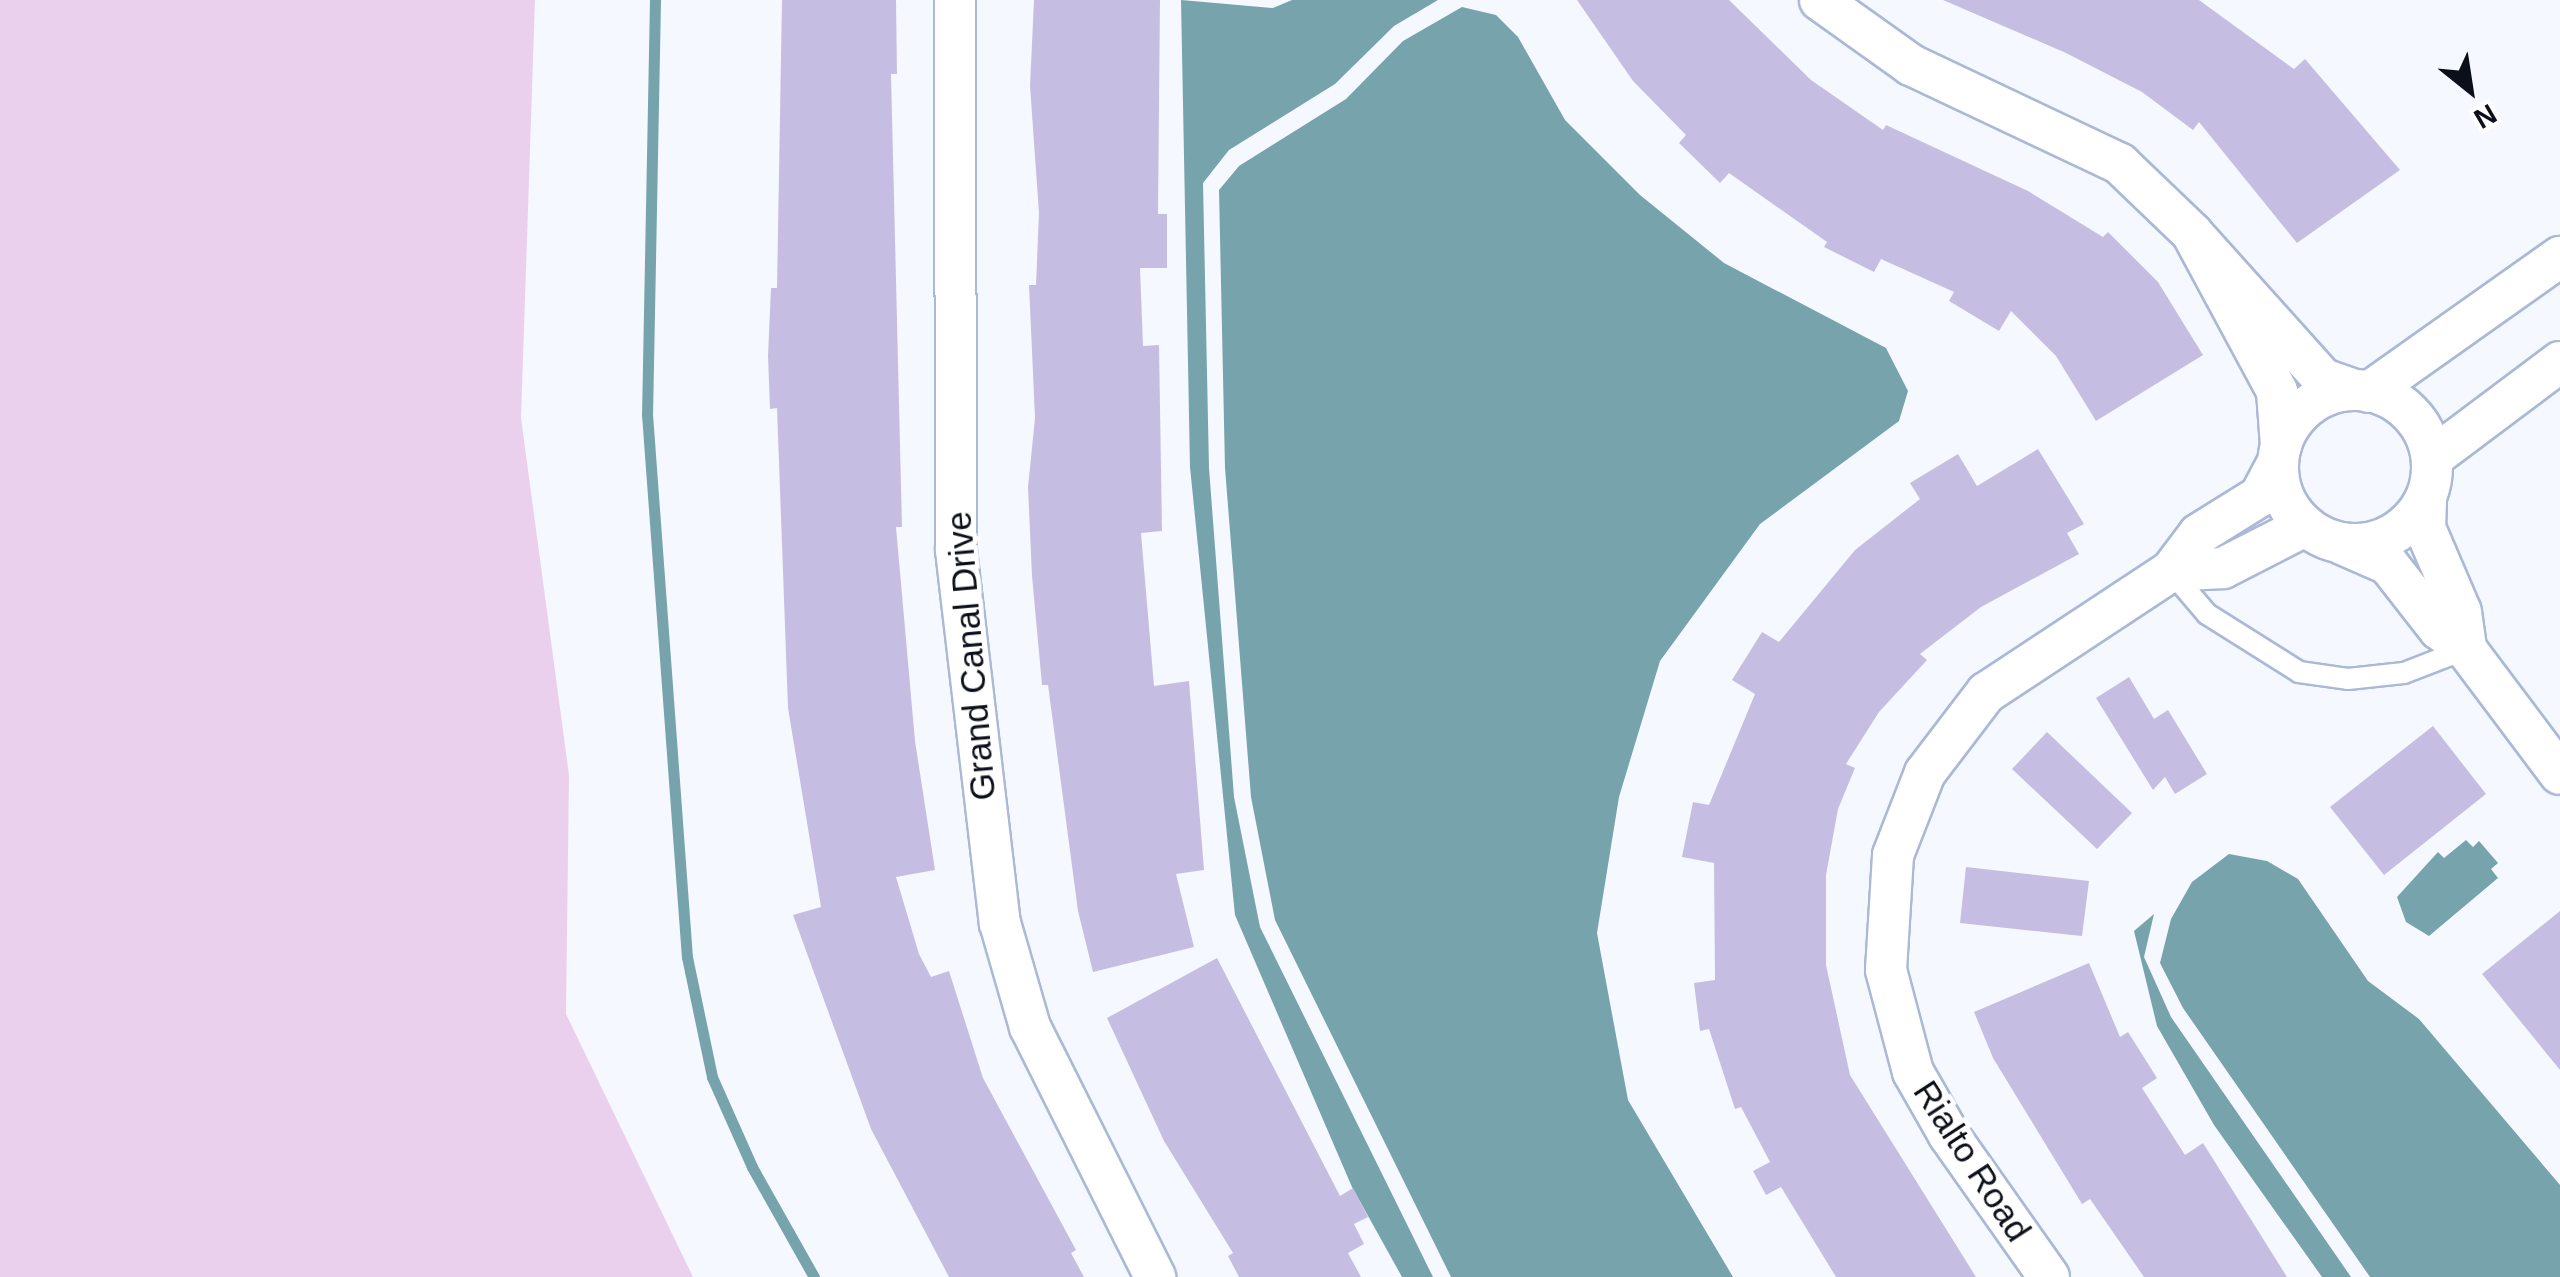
<!DOCTYPE html>
<html>
<head>
<meta charset="utf-8">
<style>
	body { margin:0 }
	#map { position:relative; width:2560px; height:1277px; overflow:hidden; background:#f5f8fe; font-family:Helvetica,sans-serif }
	div>[style] { position:absolute }
	[style*='--x'] { left:calc(var(--x)*1px); top:calc(var(--y)*1px); width:calc(var(--w)*1px); rotate:calc(var(--a)*1deg) }
	.green>* { inset:0; background:#ead0ed }
	.water>* { inset:0; background:#76a3ac }
	.stream>* { height:11px; margin:-5.5px; padding:0 5.5px; transform-origin:5.5px; border-radius:5.5px; background:#76a3ac }
	.building>* { inset:0; background:#c6bee2 }
	.roads { filter:drop-shadow(2px 0 #abb8d6) drop-shadow(-2px 0 #abb8d6) drop-shadow(0 2px #abb8d6) drop-shadow(0 -2px #abb8d6) }
	.lane>* { height:20px; margin:-10px; padding:0 10px; transform-origin:10px; border-radius:10px; background:#fff }
	.street>* { height:40px; margin:-20px; padding:0 20px; transform-origin:20px; border-radius:20px; background:#fff }
	.street>.ring { margin:-20px; padding:0; box-sizing:content-box; background:none; border:40px solid #fff; border-radius:50% }
	span { translate:-50% -50%; white-space:nowrap; text-align:center; line-height:1.15; -webkit-text-stroke:9px #fff; paint-order:stroke }
	.street-label { font-size:35px; color:#0b0f19 }
	.north { position:absolute; left:2420px; top:40px; width:100px; height:100px; -webkit-text-stroke:8px #fff; paint-order:stroke; rotate:150deg; font-size:28px; font-weight:700; line-height:40px; text-align:center; color:#0b0f19 }
	.north::after { content:''; display:block; margin:auto; width:35px; height:45px; background:#0b0f19; clip-path:polygon(50% 0,100% 100%,50% 72%,0 100%) }
</style>
</head>
<body>
<div id="map">
	<div class="green">
		<div style="clip-path:polygon(0 0,535px 0,521px 418px,569px 775px,566px 1014px,693px 1277px,0 1277px)"></div>
	</div>
	<div class="water">
		<div style="clip-path:polygon(1181px 0,1273px 8px,1292px 0,1438px 0,1394px 26px,1335px 84px,1229px 150px,1203px 183px,1209px 468px,1234px 797px,1260px 927px,1433px 1277px,1402px 1277px,1352px 1187px,1235px 915px,1190px 467px)"></div>
		<div style="clip-path:polygon(1462px 7px,1496px 15px,1518px 37px,1565px 120px,1640px 195px,1724px 263px,1886px 348px,1908px 391px,1899px 421px,1760px 524px,1660px 661px,1619px 797px,1597px 933px,1628px 1100px,1733px 1277px,1451px 1277px,1275px 920px,1251px 797px,1225px 468px,1219px 190px,1239px 166px,1346px 99px,1403px 41px)"></div>
		<div style="clip-path:polygon(2466px 840px,2473px 847px,2479px 841px,2498px 863px,2491px 869px,2498px 878px,2429px 936px,2406px 922px,2397px 897px,2438px 852px,2444px 858px)"></div>
		<div style="clip-path:polygon(2229px 854px,2267px 861px,2298px 879px,2368px 981px,2419px 1019px,2560px 1185px,2560px 1277px,2370px 1277px,2183px 1008px,2160px 963px,2171px 919px,2192px 882px)"></div>
		<div style="clip-path:polygon(2154px 914px,2144px 957px,2171px 1017px,2351px 1277px,2322px 1277px,2214px 1125px,2157px 1026px,2134px 931px)"></div>
	</div>
	<div class="stream">
		<div style="--x:655;--y:0;--w:414;--a:91.1"></div>
		<div style="--x:647;--y:414;--w:544;--a:85.79"></div>
		<div style="--x:687;--y:957;--w:123;--a:78.2"></div>
		<div style="--x:712;--y:1077;--w:98;--a:66"></div>
		<div style="--x:752;--y:1167;--w:126;--a:60.6"></div>
	</div>
	<div class="building">
		<div style="clip-path:polygon(782px 0,896px 0,897px 74px,891px 74px,902px 527px,896px 527px,915px 741px,935px 870px,896px 877px,919px 954px,931px 977px,949px 971px,983px 1078px,1076px 1250px,1071px 1253px,1084px 1277px,949px 1277px,871px 1129px,793px 915px,821px 907px,788px 708px,777px 408px,770px 409px,768px 356px,771px 288px,777px 288px)"></div>
		<div style="clip-path:polygon(1034px 0,1160px 0,1158px 214px,1167px 214px,1167px 268px,1140px 268px,1143px 346px,1159px 345px,1162px 531px,1141px 533px,1154px 686px,1189px 681px,1204px 870px,1176px 874px,1194px 947px,1093px 972px,1078px 911px,1048px 685px,1042px 685px,1032px 576px,1028px 487px,1035px 418px,1029px 285px,1036px 285px,1039px 213px,1030px 86px)"></div>
		<div style="clip-path:polygon(1577px 0,1729px 0,1811px 80px,1883px 130px,1886px 125px,2028px 191px,2103px 237px,2108px 232px,2158px 282px,2203px 355px,2096px 421px,2056px 356px,2011px 311px,1999px 331px,1949px 301px,1954px 292px,1881px 259px,1874px 272px,1824px 247px,1827px 242px,1729px 173px,1720px 183px,1679px 143px,1686px 135px,1633px 81px)"></div>
		<div style="clip-path:polygon(1943px 0,2199px 0,2294px 69px,2305px 59px,2400px 170px,2297px 243px,2199px 122px,2193px 130px,2142px 92px,2066px 53px)"></div>
		<div style="clip-path:polygon(2038px 449px,2084px 524px,2067px 533px,2079px 554px,1981px 607px,1920px 654px,1927px 660px,1879px 712px,1846px 764px,1855px 768px,1838px 809px,1826px 875px,1826px 965px,1850px 1075px,1976px 1277px,1836px 1277px,1781px 1187px,1766px 1195px,1753px 1171px,1770px 1162px,1741px 1107px,1735px 1109px,1709px 1029px,1700px 1031px,1694px 983px,1715px 980px,1714px 863px,1682px 857px,1693px 802px,1709px 805px,1755px 694px,1732px 680px,1762px 632px,1779px 642px,1855px 550px,1920px 499px,1910px 483px,1958px 454px,1977px 486px)"></div>
		<div style="clip-path:polygon(2129px 677px,2154px 719px,2168px 710px,2207px 774px,2175px 794px,2165px 777px,2153px 790px,2096px 698px)"></div>
		<div style="clip-path:polygon(2433px 726px,2486px 794px,2384px 875px,2330px 807px)"></div>
		<div style="clip-path:polygon(2047px 732px,2132px 813px,2097px 849px,2012px 769px)"></div>
		<div style="clip-path:polygon(1966px 867px,2089px 881px,2082px 936px,1960px 923px)"></div>
		<div style="clip-path:polygon(2560px 911px,2560px 1070px,2482px 974px)"></div>
		<div style="clip-path:polygon(1217px 958px,1340px 1196px,1353px 1188px,1368px 1217px,1354px 1224px,1364px 1244px,1348px 1253px,1361px 1277px,1239px 1277px,1228px 1256px,1233px 1253px,1164px 1141px,1107px 1018px)"></div>
		<div style="clip-path:polygon(2089px 963px,2120px 1037px,2128px 1032px,2157px 1078px,2142px 1088px,2185px 1155px,2203px 1143px,2287px 1277px,2144px 1277px,2090px 1199px,2082px 1204px,1993px 1058px,1974px 1012px)"></div>
	</div>
	<div class="roads">
		<div class="lane">
			<div style="--x:2172;--y:573;--w:54;--a:49.5"></div>
			<div style="--x:2207;--y:614;--w:109;--a:32.2"></div>
			<div style="--x:2299;--y:672;--w:49;--a:8.1"></div>
			<div style="--x:2348;--y:679;--w:56;--a:-6.1"></div>
			<div style="--x:2404;--y:673;--w:66;--a:-21.2"></div>
		</div>
		<div class="street">
			<div style="--x:955;--y:0;--w:550;--a:89.9"></div>
			<div style="--x:956;--y:550;--w:376;--a:83.3"></div>
			<div style="--x:1000;--y:923;--w:108;--a:73.9"></div>
			<div style="--x:1030;--y:1027;--w:280;--a:63.4"></div>
			<div style="--x:1820;--y:0;--w:112;--a:35.5"></div>
			<div style="--x:1911;--y:65;--w:231;--a:25.3"></div>
			<div style="--x:2120;--y:164;--w:100;--a:43.8"></div>
			<div class="ring" style="left:2278px;top:390px;width:114px;height:114px"></div>
			<div style="--x:2369;--y:392;--w:234;--a:-35.3"></div>
			<div style="--x:2281;--y:446;--w:55;--a:-94.2"></div>
			<div style="--x:2277;--y:391;--w:179;--a:-118.3"></div>
			<div style="--x:2192;--y:233;--w:196;--a:48.1"></div>
			<div style="--x:2323;--y:379;--w:34;--a:19"></div>
			<div style="--x:2432;--y:458;--w:160;--a:-36.9"></div>
			<div style="--x:2426;--y:500;--w:28;--a:92"></div>
			<div style="--x:2425;--y:528;--w:91;--a:66.8"></div>
			<div style="--x:2461;--y:612;--w:37;--a:82"></div>
			<div style="--x:2344;--y:545;--w:48;--a:23.4"></div>
			<div style="--x:2388;--y:564;--w:83;--a:51.9"></div>
			<div style="--x:2439;--y:629;--w:34;--a:37"></div>
			<div style="--x:2466;--y:649;--w:156;--a:53.1"></div>
			<div style="--x:2171;--y:571;--w:52;--a:-3.3"></div>
			<div style="--x:2223;--y:568;--w:92;--a:-27.1"></div>
			<div style="--x:2049;--y:1277;--w:174;--a:-125.2"></div>
			<div style="--x:1949;--y:1135;--w:73;--a:-119.7"></div>
			<div style="--x:1913;--y:1072;--w:106;--a:-104.8"></div>
			<div style="--x:1886;--y:970;--w:115;--a:-86.5"></div>
			<div style="--x:1893;--y:855;--w:88;--a:-68.7"></div>
			<div style="--x:1925;--y:773;--w:101;--a:-52.7"></div>
			<div style="--x:1986;--y:693;--w:222;--a:-33.4"></div>
			<div style="--x:2171;--y:571;--w:46;--a:-52.9"></div>
			<div style="--x:2199;--y:534;--w:72;--a:-31.9"></div>
			<div style="--x:2260;--y:496;--w:36;--a:-62"></div>
		</div>
	</div>
	<div class="street-label">
		<span style="left:971px;top:656px;rotate:-95deg">Grand Canal Drive</span>
		<span style="left:1972px;top:1161px;rotate:57deg">Rialto Road</span>
	</div>
	<div class="north">N</div>
</div>
</body>
</html>
